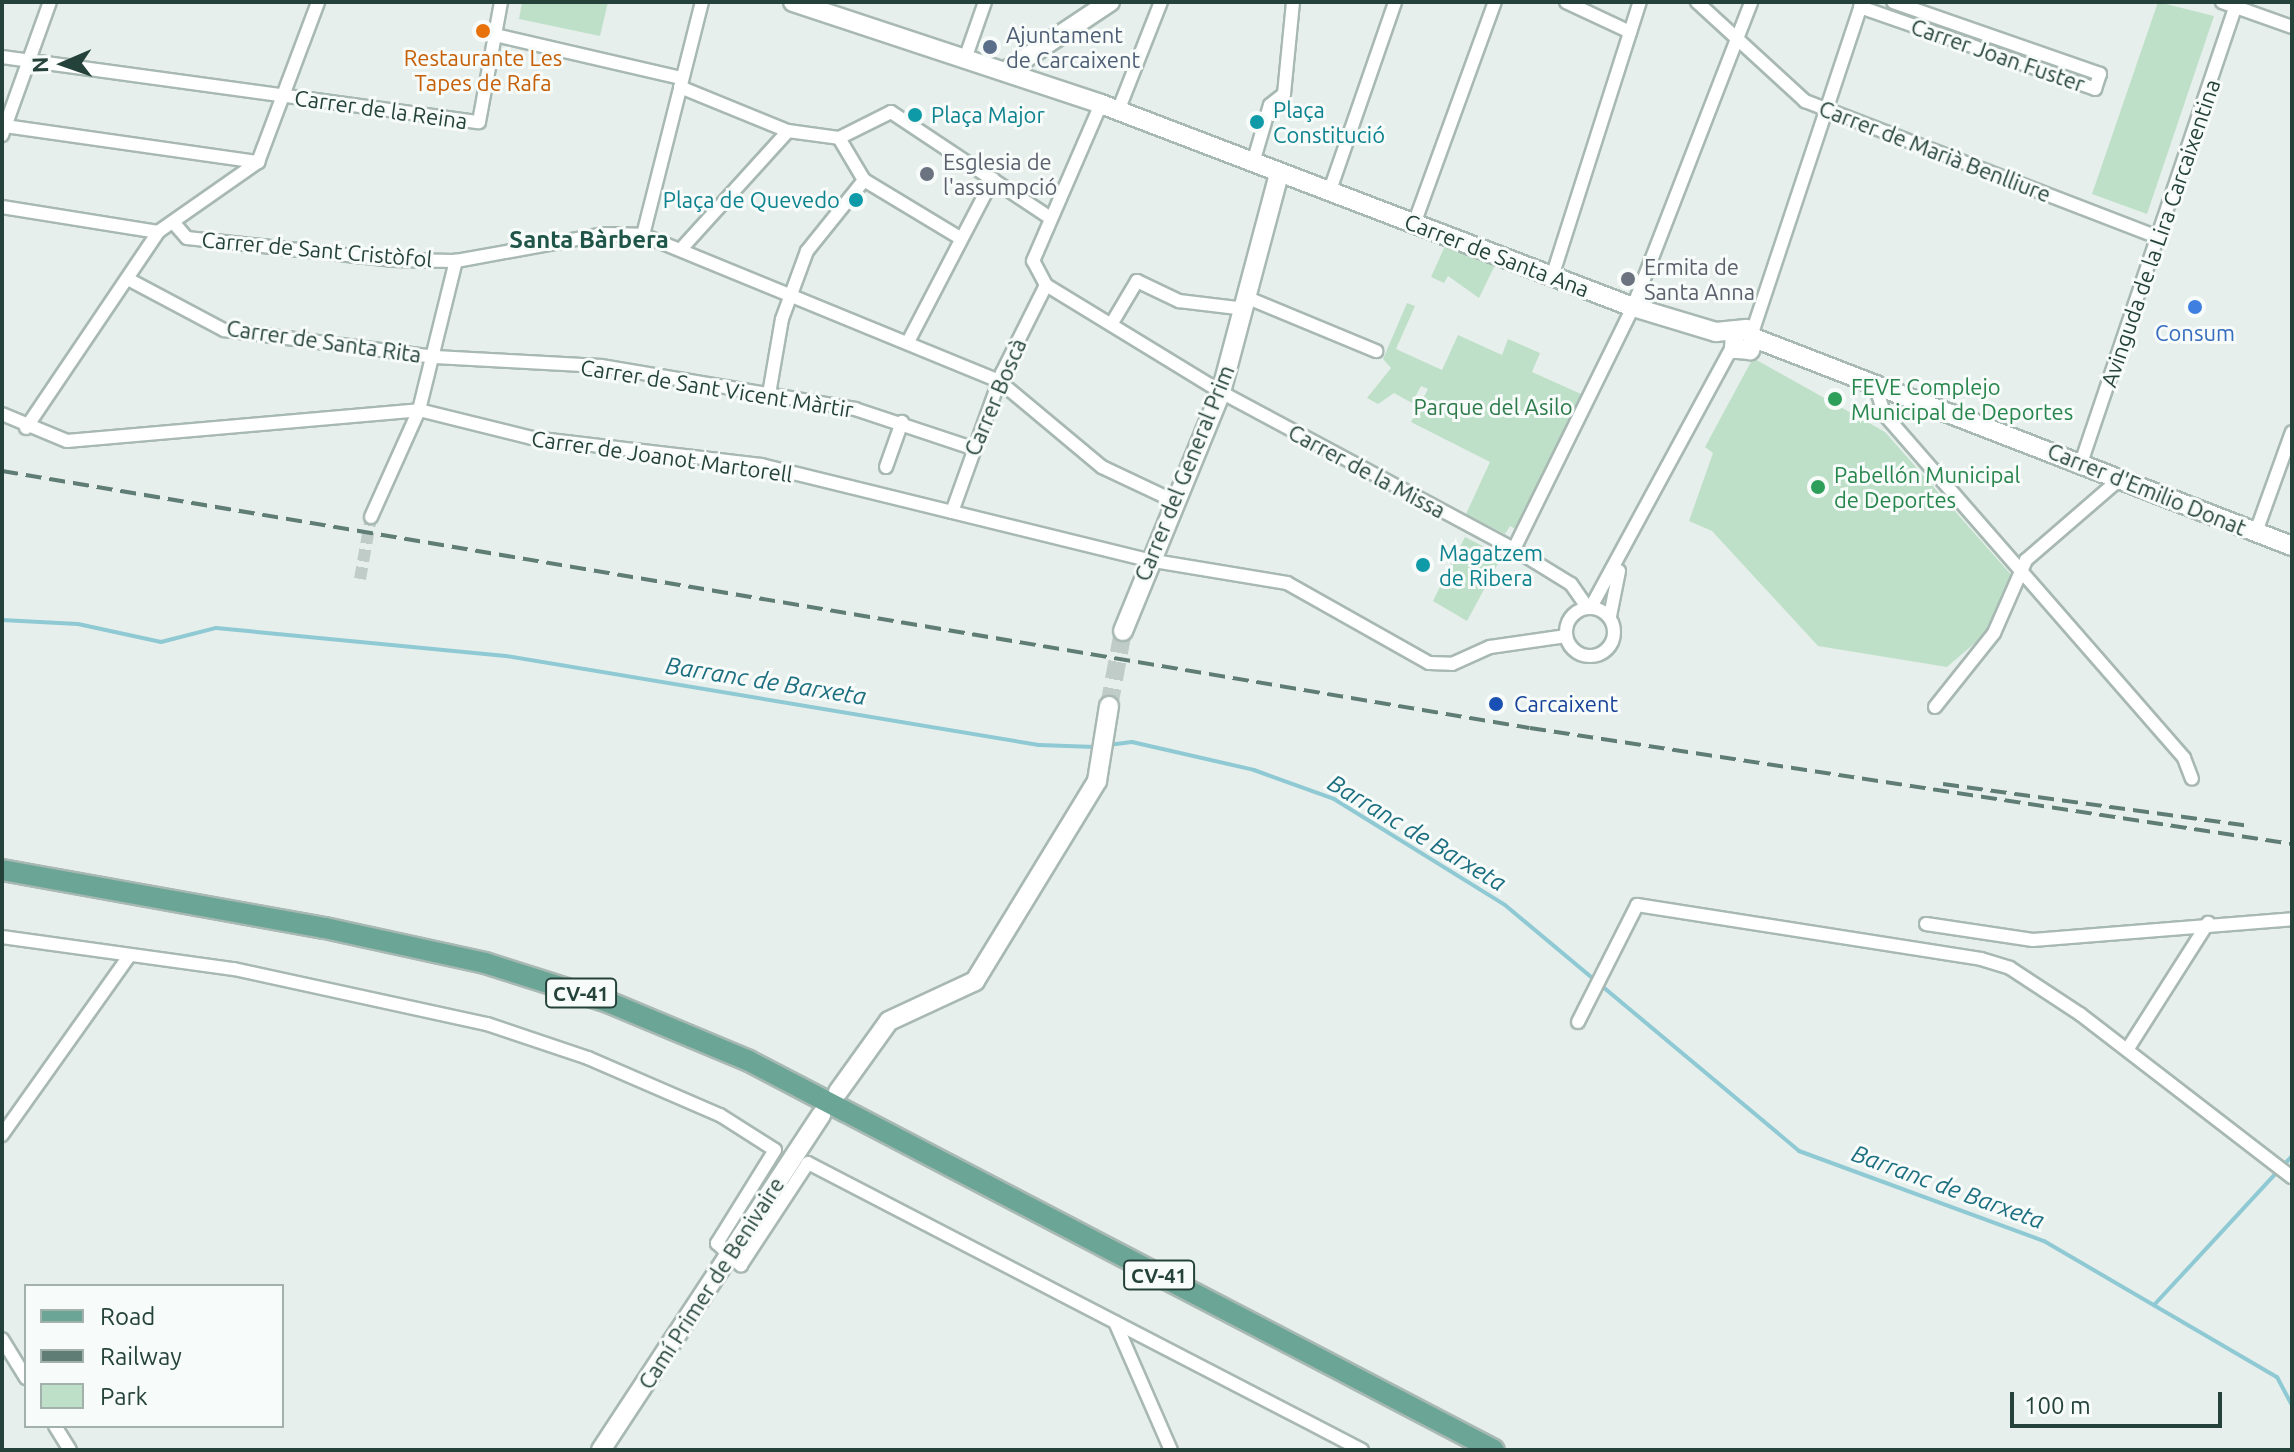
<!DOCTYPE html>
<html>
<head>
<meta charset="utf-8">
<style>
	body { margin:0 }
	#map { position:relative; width:2294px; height:1452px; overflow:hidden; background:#e6efeb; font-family:Ubuntu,sans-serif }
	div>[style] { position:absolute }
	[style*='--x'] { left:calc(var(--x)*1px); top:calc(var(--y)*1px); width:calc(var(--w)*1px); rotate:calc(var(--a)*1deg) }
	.green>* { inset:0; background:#bfe0c8 }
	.stream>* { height:4px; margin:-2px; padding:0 2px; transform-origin:2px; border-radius:2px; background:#8ec9d4 }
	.street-tunnel>* { height:12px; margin-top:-6px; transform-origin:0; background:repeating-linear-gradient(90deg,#bfccc8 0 12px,transparent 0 18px) }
	.secondary-tunnel>* { height:18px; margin-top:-9px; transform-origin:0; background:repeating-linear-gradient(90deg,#bfccc8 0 18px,transparent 0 27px) }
	.roads { filter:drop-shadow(2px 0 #a8b8b2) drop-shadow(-2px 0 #a8b8b2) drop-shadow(0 2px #a8b8b2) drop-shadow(0 -2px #a8b8b2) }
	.street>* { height:12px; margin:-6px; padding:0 6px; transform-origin:6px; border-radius:6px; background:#fff }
	.street>.ring { margin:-6px; padding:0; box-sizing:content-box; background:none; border:12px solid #fff; border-radius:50% }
	.secondary>* { height:18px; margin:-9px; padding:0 9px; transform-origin:9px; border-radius:9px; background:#fff }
	.primary>* { height:20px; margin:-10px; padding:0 10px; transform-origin:10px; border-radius:10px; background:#6aa596 }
	.rail>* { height:4px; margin-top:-2px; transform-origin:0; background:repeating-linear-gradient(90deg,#5f7d75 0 16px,transparent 0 24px) }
	.dots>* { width:22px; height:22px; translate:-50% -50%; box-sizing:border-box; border:4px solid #f7fbf9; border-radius:50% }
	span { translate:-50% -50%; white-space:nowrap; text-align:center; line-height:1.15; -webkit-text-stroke:6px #f7fbf9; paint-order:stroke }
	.shield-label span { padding:2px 6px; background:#f7fbf9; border:2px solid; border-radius:6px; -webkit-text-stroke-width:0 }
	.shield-label { font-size:20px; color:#24423a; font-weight:700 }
	.service-label { font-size:22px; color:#4e5e75 }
	.left { translate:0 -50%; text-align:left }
	.street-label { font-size:22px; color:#24423a }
	.food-label { font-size:22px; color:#c56008 }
	.culture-label { font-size:22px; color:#0d838f }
	.right { translate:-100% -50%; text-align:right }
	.worship-label { font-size:22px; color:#5b616d }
	.shop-label { font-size:22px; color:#366cbe }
	.leisure-label { font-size:22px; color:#27864d }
	.park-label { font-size:22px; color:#2d7a4b }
	.transit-label { font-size:22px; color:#164399 }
	.neighbourhood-label { font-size:24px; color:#1f5548; font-weight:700 }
	.water-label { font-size:24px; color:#1c6f80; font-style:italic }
	.frame { position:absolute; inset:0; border:4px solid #24423a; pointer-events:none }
	.legend { position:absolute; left:24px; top:1284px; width:260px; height:144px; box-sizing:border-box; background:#f7fbf9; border:2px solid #a3b1ad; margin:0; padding:10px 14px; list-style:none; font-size:24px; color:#24423a }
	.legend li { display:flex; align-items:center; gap:16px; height:40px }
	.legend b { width:40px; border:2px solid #a3b1ad }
	.north { position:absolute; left:24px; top:24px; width:80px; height:80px; -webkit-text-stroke:6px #f7fbf9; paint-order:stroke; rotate:268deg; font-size:22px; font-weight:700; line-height:32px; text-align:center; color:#24423a }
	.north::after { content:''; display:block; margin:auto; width:28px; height:36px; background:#24423a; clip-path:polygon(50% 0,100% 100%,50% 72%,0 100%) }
	.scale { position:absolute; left:2010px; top:1392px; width:212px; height:36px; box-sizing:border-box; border:4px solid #24423a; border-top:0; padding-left:10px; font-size:24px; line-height:28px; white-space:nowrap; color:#24423a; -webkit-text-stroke:6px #f7fbf9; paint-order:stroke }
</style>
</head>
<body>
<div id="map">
	<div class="green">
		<div style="clip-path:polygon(522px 2px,608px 2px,600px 36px,519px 19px)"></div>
		<div style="clip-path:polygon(2158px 2px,2214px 16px,2147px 214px,2092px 194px)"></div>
		<div style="clip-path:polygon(1445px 246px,1495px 265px,1479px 298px,1448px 276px,1444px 283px,1431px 277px)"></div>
		<div style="clip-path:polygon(1407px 303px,1415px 306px,1396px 349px,1442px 370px,1458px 335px,1502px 355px,1508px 339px,1540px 353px,1532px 372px,1581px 394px,1517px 530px,1510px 526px,1505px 534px,1466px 514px,1490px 462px,1411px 422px,1428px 389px,1421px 386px,1412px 403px,1394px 393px,1378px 404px,1367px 398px,1391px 368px,1383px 359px)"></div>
		<div style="clip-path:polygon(1753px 358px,1885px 432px,2014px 578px,1990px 630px,1947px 667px,1818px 646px,1712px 531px,1689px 521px,1713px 453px,1705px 447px)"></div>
		<div style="clip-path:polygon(1465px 537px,1502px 556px,1467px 621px,1433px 601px)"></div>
	</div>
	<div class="stream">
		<div style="--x:2;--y:620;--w:76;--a:3"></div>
		<div style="--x:78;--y:624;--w:85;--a:12.2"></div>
		<div style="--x:161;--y:642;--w:57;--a:-14.3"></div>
		<div style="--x:216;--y:628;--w:291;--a:5.5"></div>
		<div style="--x:506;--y:656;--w:540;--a:9.48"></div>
		<div style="--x:1039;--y:745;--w:56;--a:2"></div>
		<div style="--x:1108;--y:745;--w:24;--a:-7"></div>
		<div style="--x:1132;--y:742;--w:125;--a:12.9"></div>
		<div style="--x:1254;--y:770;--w:85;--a:19.9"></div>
		<div style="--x:1334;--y:799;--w:201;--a:31.8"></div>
		<div style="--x:1505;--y:905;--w:383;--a:39.9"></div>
		<div style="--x:1799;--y:1151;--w:261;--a:20.2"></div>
		<div style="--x:2044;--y:1241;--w:270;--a:30.3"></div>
		<div style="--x:2277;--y:1377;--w:32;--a:62"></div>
		<div style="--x:2154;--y:1305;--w:203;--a:-47.2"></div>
	</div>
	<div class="street-tunnel">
		<div style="--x:360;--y:579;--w:63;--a:-79.9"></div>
	</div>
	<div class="secondary-tunnel">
		<div style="--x:1109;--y:706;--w:76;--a:-79.4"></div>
	</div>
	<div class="roads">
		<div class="street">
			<div style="--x:1566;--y:2;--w:71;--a:25.1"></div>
			<div style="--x:1697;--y:2;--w:147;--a:42.5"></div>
			<div style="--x:1805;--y:101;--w:377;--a:21.1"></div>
			<div style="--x:2222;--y:2;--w:74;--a:19.7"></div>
			<div style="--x:1860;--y:7;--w:249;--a:19.2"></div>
			<div style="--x:2095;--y:89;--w:16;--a:-72"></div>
			<div style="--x:2100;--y:74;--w:219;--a:-160.8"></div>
			<div style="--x:495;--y:35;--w:191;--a:13"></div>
			<div style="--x:2;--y:57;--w:481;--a:7.8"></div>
			<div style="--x:479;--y:122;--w:122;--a:-79.6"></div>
			<div style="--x:965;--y:59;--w:60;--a:-70.7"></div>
			<div style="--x:680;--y:87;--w:117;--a:22.2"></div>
			<div style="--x:788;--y:131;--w:51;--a:7.8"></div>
			<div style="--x:839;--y:138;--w:49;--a:59.2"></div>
			<div style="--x:864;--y:180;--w:112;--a:31.1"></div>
			<div style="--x:1118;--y:111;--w:117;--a:-68.5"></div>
			<div style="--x:5;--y:126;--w:256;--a:8.1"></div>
			<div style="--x:2;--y:135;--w:141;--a:-70.2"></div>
			<div style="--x:839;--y:138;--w:58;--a:-26.6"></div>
			<div style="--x:891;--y:112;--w:190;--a:33.6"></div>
			<div style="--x:1253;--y:163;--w:60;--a:-73.7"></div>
			<div style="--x:1270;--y:105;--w:18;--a:-38"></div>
			<div style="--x:1284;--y:94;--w:92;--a:-84.4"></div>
			<div style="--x:1329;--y:193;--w:202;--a:-70.9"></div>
			<div style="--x:2;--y:207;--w:158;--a:9.1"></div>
			<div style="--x:173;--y:222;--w:21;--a:49"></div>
			<div style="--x:187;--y:238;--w:206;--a:6.1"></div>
			<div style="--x:392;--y:260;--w:64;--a:0.9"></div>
			<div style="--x:456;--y:261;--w:150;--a:-10.3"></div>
			<div style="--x:604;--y:234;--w:39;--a:1"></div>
			<div style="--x:643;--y:235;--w:385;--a:22.3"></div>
			<div style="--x:999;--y:381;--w:134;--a:39.9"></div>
			<div style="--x:1102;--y:467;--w:80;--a:25.3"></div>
			<div style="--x:1414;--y:224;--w:236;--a:-70"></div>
			<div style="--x:643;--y:235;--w:240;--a:-75.8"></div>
			<div style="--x:682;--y:248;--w:158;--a:-47.8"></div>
			<div style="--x:1552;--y:277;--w:289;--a:-72.3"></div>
			<div style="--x:128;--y:279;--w:109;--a:28"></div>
			<div style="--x:224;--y:330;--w:213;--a:7.3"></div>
			<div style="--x:435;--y:357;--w:166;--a:3.1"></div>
			<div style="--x:601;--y:366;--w:258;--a:9.6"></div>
			<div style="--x:855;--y:409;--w:123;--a:18.4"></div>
			<div style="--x:1046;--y:285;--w:205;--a:31.4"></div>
			<div style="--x:1221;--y:392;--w:332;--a:28.2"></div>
			<div style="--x:1514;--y:549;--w:67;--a:31.6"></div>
			<div style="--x:1571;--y:584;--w:28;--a:55"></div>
			<div style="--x:1046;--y:285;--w:27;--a:-118"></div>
			<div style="--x:1033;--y:261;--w:171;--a:-66.6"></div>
			<div style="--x:1248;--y:298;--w:139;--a:22.5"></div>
			<div style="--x:1112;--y:323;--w:49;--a:-59.2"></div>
			<div style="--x:1137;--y:281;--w:47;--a:25.5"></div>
			<div style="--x:1179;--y:301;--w:67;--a:6.8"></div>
			<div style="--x:1752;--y:333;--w:349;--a:-71.6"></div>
			<div style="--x:908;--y:342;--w:184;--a:-62.5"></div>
			<div style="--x:1874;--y:382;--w:35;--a:72"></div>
			<div style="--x:1885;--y:415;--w:455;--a:48.9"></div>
			<div style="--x:2184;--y:758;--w:22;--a:69"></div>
			<div style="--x:769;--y:394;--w:76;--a:-80.2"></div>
			<div style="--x:782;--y:319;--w:72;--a:-69.8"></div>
			<div style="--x:807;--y:251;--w:91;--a:-51.2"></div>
			<div style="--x:2;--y:414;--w:70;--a:22.6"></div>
			<div style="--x:67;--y:441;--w:353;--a:-5"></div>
			<div style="--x:419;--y:410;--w:116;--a:13.9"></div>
			<div style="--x:532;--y:438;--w:231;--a:6.7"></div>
			<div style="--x:761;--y:465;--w:398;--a:13.8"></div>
			<div style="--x:1148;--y:560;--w:141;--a:9.4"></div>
			<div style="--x:1287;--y:583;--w:163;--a:29.4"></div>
			<div style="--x:1429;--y:663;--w:23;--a:2"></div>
			<div style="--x:1452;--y:664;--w:42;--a:-24.1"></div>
			<div style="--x:1490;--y:647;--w:77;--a:-8.2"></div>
			<div style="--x:26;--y:428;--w:236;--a:-56"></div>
			<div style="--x:158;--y:232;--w:122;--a:-35"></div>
			<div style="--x:258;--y:162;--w:171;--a:-69.4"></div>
			<div style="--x:2081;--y:463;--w:487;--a:-71.3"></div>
			<div style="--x:886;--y:467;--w:48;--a:-70.4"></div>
			<div style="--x:952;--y:512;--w:148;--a:-70.2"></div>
			<div style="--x:1002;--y:373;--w:98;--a:-63.4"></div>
			<div style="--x:371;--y:517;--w:117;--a:-65.8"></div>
			<div style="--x:419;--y:410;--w:154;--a:-76.1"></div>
			<div style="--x:2256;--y:532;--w:106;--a:-70.2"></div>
			<div style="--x:1514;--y:549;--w:270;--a:-63.8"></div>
			<div style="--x:1633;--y:307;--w:327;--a:-68.8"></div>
			<div style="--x:1591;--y:607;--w:297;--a:-61.5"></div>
			<div class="ring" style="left:1566px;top:608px;width:36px;height:36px"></div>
			<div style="--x:1610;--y:616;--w:46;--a:-78.7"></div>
			<div style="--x:1935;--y:707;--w:95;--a:-51.4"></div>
			<div style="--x:1994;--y:633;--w:80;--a:-66.3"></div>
			<div style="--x:2026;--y:560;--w:125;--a:-40.8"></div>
			<div style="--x:1926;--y:924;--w:108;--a:8.5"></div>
			<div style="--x:2033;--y:940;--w:260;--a:-4.6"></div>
			<div style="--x:2;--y:937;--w:234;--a:7.9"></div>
			<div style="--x:234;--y:969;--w:259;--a:12.3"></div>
			<div style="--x:487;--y:1024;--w:107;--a:18.6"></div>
			<div style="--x:588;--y:1058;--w:144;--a:23.4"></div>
			<div style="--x:720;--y:1115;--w:65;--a:32.5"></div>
			<div style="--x:775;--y:1150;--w:110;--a:121.9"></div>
			<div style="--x:717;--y:1243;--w:33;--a:43"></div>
			<div style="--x:741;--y:1265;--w:122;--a:-56.7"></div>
			<div style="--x:808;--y:1163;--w:624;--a:27.39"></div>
			<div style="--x:1578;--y:1022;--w:131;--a:-63.2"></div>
			<div style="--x:1637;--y:905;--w:348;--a:8.9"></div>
			<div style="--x:1981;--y:959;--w:30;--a:17"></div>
			<div style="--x:2010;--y:968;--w:84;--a:33.3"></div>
			<div style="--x:2080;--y:1014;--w:267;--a:37.6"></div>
			<div style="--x:2127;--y:1050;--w:151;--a:-57.5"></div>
			<div style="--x:2;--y:1135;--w:219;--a:-54.6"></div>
			<div style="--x:1115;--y:1322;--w:140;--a:66.4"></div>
			<div style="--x:2;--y:1339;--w:46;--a:58.4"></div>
			<div style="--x:55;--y:1426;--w:28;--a:58"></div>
		</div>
		<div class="secondary">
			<div style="--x:793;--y:2;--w:324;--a:18.3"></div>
			<div style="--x:1101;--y:104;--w:569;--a:20.89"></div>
			<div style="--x:1633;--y:307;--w:87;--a:16.8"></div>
			<div style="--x:1716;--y:332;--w:30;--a:-6"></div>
			<div style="--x:1746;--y:329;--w:12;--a:48"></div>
			<div style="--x:1754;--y:338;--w:13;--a:108"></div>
			<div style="--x:1750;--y:350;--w:16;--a:-176"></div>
			<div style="--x:1734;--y:349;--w:17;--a:-87"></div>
			<div style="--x:1006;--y:71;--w:125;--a:-33.6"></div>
			<div style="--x:1754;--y:338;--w:577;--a:21.14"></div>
			<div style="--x:1123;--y:631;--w:258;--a:-67.7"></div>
			<div style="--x:1221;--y:392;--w:226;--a:-75.1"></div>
			<div style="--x:838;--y:1092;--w:87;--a:-54.3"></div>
			<div style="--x:889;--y:1021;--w:95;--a:-24.9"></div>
			<div style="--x:975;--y:981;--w:234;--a:-58.6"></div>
			<div style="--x:1097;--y:781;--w:76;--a:-80.9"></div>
			<div style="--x:601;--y:1450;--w:401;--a:-56.7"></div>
		</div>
		<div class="primary">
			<div style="--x:2;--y:870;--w:328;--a:10.2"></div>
			<div style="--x:325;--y:928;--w:164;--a:12.3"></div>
			<div style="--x:485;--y:963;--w:129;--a:17.6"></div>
			<div style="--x:608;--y:1002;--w:153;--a:22.7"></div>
			<div style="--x:749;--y:1061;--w:840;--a:27.57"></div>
		</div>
	</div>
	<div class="rail">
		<div style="--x:2;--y:471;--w:1549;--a:9.55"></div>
		<div style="--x:1530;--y:728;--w:771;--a:8.66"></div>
		<div style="--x:1943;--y:784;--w:308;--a:7.8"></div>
	</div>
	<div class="dots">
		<div style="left:483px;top:31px;background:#e8710a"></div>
		<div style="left:990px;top:47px;background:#5c6f8a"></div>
		<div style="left:915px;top:115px;background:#0f9aa8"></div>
		<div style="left:1257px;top:122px;background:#0f9aa8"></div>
		<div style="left:927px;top:174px;background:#6b7280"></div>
		<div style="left:856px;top:200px;background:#0f9aa8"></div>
		<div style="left:1628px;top:279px;background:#6b7280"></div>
		<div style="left:2195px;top:307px;background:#3f7fe0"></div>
		<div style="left:1835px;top:399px;background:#2e9e5b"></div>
		<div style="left:1818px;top:487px;background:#2e9e5b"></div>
		<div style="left:1423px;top:565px;background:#0f9aa8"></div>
		<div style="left:1496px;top:704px;background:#1a4fb4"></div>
	</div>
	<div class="shield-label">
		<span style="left:581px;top:993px">CV-41</span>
		<span style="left:1159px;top:1275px">CV-41</span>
	</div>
	<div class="service-label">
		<span class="left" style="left:1006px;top:47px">Ajuntament<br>de Carcaixent</span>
	</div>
	<div class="street-label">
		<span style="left:1998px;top:55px;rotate:19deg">Carrer Joan Fuster</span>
		<span style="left:381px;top:109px;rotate:8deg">Carrer de la Reina</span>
		<span style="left:1935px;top:151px;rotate:21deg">Carrer de Marià Benlliure</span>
		<span style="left:2160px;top:233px;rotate:-71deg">Avinguda de la Lira Carcaixentina</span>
		<span style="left:317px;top:249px;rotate:5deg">Carrer de Sant Cristòfol</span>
		<span style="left:1497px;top:255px;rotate:21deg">Carrer de Santa Ana</span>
		<span style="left:324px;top:341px;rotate:8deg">Carrer de Santa Rita</span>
		<span style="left:717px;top:388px;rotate:9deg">Carrer de Sant Vicent Màrtir</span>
		<span style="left:995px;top:397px;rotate:-67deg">Carrer Boscà</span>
		<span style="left:662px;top:456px;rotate:8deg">Carrer de Joanot Martorell</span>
		<span style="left:1367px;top:471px;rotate:28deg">Carrer de la Missa</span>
		<span style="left:1184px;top:473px;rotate:-68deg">Carrer del General Prim</span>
		<span style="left:2147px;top:489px;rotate:22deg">Carrer d'Emilio Donat</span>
		<span style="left:711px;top:1283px;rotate:-57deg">Camí Primer de Benivaire</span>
	</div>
	<div class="food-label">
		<span style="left:483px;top:70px">Restaurante Les<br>Tapes de Rafa</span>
	</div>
	<div class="culture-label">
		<span class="left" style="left:1273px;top:122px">Plaça<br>Constitució</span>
		<span class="left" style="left:931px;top:115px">Plaça Major</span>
		<span class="right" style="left:840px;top:200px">Plaça de Quevedo</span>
		<span class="left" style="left:1439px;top:565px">Magatzem<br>de Ribera</span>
	</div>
	<div class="worship-label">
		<span class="left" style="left:943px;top:174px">Esglesia de<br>l'assumpció</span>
		<span class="left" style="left:1644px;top:279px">Ermita de<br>Santa Anna</span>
	</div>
	<div class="shop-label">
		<span style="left:2195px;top:333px">Consum</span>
	</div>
	<div class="leisure-label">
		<span class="left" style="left:1851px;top:399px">FEVE Complejo<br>Municipal de Deportes</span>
		<span class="left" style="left:1834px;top:487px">Pabellón Municipal<br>de Deportes</span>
	</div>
	<div class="park-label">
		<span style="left:1493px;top:407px">Parque del Asilo</span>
	</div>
	<div class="transit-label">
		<span class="left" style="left:1514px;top:704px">Carcaixent</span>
	</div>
	<div class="neighbourhood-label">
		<span style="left:589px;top:240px">Santa Bàrbera</span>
	</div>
	<div class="water-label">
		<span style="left:766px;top:681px;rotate:9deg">Barranc de Barxeta</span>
		<span style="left:1417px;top:833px;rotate:31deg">Barranc de Barxeta</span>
		<span style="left:1948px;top:1187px;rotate:20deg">Barranc de Barxeta</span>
	</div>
	<div class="frame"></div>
	<ul class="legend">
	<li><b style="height:10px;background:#6aa596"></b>Road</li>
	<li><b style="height:10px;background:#5f7d75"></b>Railway</li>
	<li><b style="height:22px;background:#bfe0c8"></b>Park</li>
	</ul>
	<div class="north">N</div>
	<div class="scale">100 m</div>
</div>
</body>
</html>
